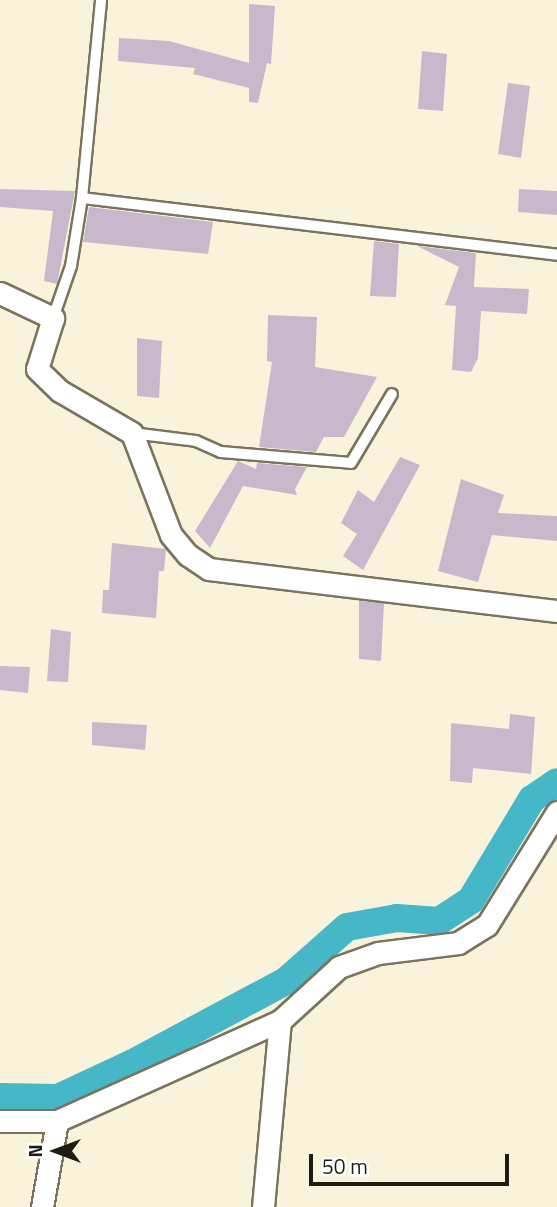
<!DOCTYPE html>
<html>
<head>
<meta charset="utf-8">
<style>
	body { margin:0 }
	#map { position:relative; width:557px; height:1207px; overflow:hidden; background:#faf3db; font-family:"Titillium Web",sans-serif }
	div>[style] { position:absolute }
	[style*='--x'] { left:calc(var(--x)*1px); top:calc(var(--y)*1px); width:calc(var(--w)*1px); rotate:calc(var(--a)*1deg) }
	.canal>* { height:28px; margin:-14px; padding:0 14px; transform-origin:14px; border-radius:14px; background:#46b7c7 }
	.building>* { inset:0; background:#c8b8cc }
	.roads { filter:drop-shadow(2px 0 #7a745f) drop-shadow(-2px 0 #7a745f) drop-shadow(0 2px #7a745f) drop-shadow(0 -2px #7a745f) }
	.lane>* { height:10px; margin:-5px; padding:0 5px; transform-origin:5px; border-radius:5px; background:#fff }
	.street>* { height:21px; margin:-10.5px; padding:0 10.5px; transform-origin:10.5px; border-radius:10.5px; background:#fff }
	span { translate:-50% -50%; white-space:nowrap; text-align:center; line-height:1.15; -webkit-text-stroke:6px #fff; paint-order:stroke }
	.north { position:absolute; left:21px; top:1116px; width:70px; height:70px; -webkit-text-stroke:5px #fff; paint-order:stroke; rotate:270deg; font-size:19px; font-weight:700; line-height:28px; text-align:center; color:#1e1c13 }
	.north::after { content:''; display:block; margin:auto; width:24px; height:32px; background:#1e1c13; clip-path:polygon(50% 0,100% 100%,50% 72%,0 100%) }
	.scale { position:absolute; left:309px; top:1154px; width:200px; height:32px; box-sizing:border-box; border:4px solid #1e1c13; border-top:0; padding-left:9px; font-size:21px; line-height:24px; white-space:nowrap; color:#1e1c13; -webkit-text-stroke:5px #fff; paint-order:stroke }
</style>
</head>
<body>
<div id="map">
	<div class="canal">
		<div style="--x:0;--y:1097;--w:58;--a:1"></div>
		<div style="--x:58;--y:1098;--w:81;--a:-25"></div>
		<div style="--x:131;--y:1064;--w:176;--a:-28.2"></div>
		<div style="--x:286;--y:981;--w:81;--a:-41.5"></div>
		<div style="--x:347;--y:927;--w:51;--a:-10.2"></div>
		<div style="--x:397;--y:918;--w:42;--a:4.1"></div>
		<div style="--x:439;--y:921;--w:38;--a:-33"></div>
		<div style="--x:471;--y:900;--w:118;--a:-58.9"></div>
		<div style="--x:532;--y:799;--w:30;--a:-34"></div>
	</div>
	<div class="building">
		<div style="clip-path:polygon(249px 4px,275px 6px,271px 64px,267px 63px,258px 103px,249px 102px,249px 88px,193px 74px,195px 68px,118px 61px,119px 38px,169px 41px,249px 63px)"></div>
		<div style="clip-path:polygon(422px 51px,447px 54px,443px 111px,418px 109px)"></div>
		<div style="clip-path:polygon(508px 83px,530px 86px,521px 158px,498px 154px)"></div>
		<div style="clip-path:polygon(0 189px,75px 191px,57px 284px,44px 281px,53px 211px,0 207px)"></div>
		<div style="clip-path:polygon(519px 189px,557px 191px,557px 215px,518px 212px)"></div>
		<div style="clip-path:polygon(89px 207px,213px 222px,208px 254px,83px 242px)"></div>
		<div style="clip-path:polygon(374px 241px,399px 244px,396px 297px,370px 296px)"></div>
		<div style="clip-path:polygon(417px 246px,476px 253px,474px 287px,529px 289px,527px 314px,481px 311px,478px 358px,471px 372px,452px 370px,456px 306px,445px 305px,459px 267px)"></div>
		<div style="clip-path:polygon(268px 315px,317px 317px,315px 367px,377px 377px,344px 437px,324px 437px,316px 452px,259px 447px,272px 362px,267px 361px)"></div>
		<div style="clip-path:polygon(137px 338px,162px 341px,159px 398px,137px 396px)"></div>
		<div style="clip-path:polygon(400px 457px,420px 465px,363px 570px,343px 556px,357px 534px,341px 523px,358px 490px,374px 502px)"></div>
		<div style="clip-path:polygon(238px 461px,256px 469px,257px 463px,307px 467px,295px 489px,297px 495px,243px 486px,210px 548px,195px 531px)"></div>
		<div style="clip-path:polygon(461px 479px,504px 495px,498px 513px,557px 516px,557px 541px,492px 535px,478px 582px,438px 571px)"></div>
		<div style="clip-path:polygon(112px 543px,166px 549px,164px 571px,159px 571px,156px 618px,102px 613px,103px 590px,109px 590px)"></div>
		<div style="clip-path:polygon(359px 601px,384px 603px,381px 661px,359px 659px)"></div>
		<div style="clip-path:polygon(51px 629px,71px 632px,68px 682px,47px 681px)"></div>
		<div style="clip-path:polygon(0 666px,30px 667px,28px 693px,0 690px)"></div>
		<div style="clip-path:polygon(510px 714px,535px 717px,531px 774px,473px 768px,472px 783px,450px 781px,451px 723px,509px 729px)"></div>
		<div style="clip-path:polygon(92px 722px,147px 725px,145px 750px,92px 745px)"></div>
	</div>
	<div class="roads">
		<div class="lane">
			<div style="--x:82;--y:198;--w:478;--a:6.8"></div>
			<div style="--x:53;--y:318;--w:55;--a:-70.9"></div>
			<div style="--x:71;--y:266;--w:69;--a:-80.8"></div>
			<div style="--x:82;--y:198;--w:199;--a:-84.5"></div>
			<div style="--x:132;--y:433;--w:64;--a:7.1"></div>
			<div style="--x:196;--y:441;--w:27;--a:24"></div>
			<div style="--x:221;--y:452;--w:130;--a:4.8"></div>
			<div style="--x:351;--y:463;--w:80;--a:-59.3"></div>
		</div>
		<div class="street">
			<div style="--x:0;--y:293;--w:59;--a:25.3"></div>
			<div style="--x:53;--y:318;--w:53;--a:107.4"></div>
			<div style="--x:37;--y:369;--w:32;--a:44"></div>
			<div style="--x:60;--y:391;--w:83;--a:30.3"></div>
			<div style="--x:132;--y:433;--w:109;--a:69.1"></div>
			<div style="--x:171;--y:535;--w:26;--a:50"></div>
			<div style="--x:188;--y:555;--w:25;--a:34"></div>
			<div style="--x:209;--y:569;--w:351;--a:6.9"></div>
			<div style="--x:0;--y:1121;--w:57;--a:0"></div>
			<div style="--x:57;--y:1121;--w:244;--a:-24.2"></div>
			<div style="--x:280;--y:1021;--w:80;--a:-42.5"></div>
			<div style="--x:339;--y:967;--w:41;--a:-19.7"></div>
			<div style="--x:378;--y:953;--w:81;--a:-7.1"></div>
			<div style="--x:458;--y:943;--w:34;--a:-32"></div>
			<div style="--x:487;--y:925;--w:133;--a:-58.2"></div>
			<div style="--x:42;--y:1207;--w:87;--a:-80.1"></div>
			<div style="--x:263;--y:1207;--w:187;--a:-84.8"></div>
		</div>
	</div>
	<div class="north">N</div>
	<div class="scale">50 m</div>
</div>
</body>
</html>
